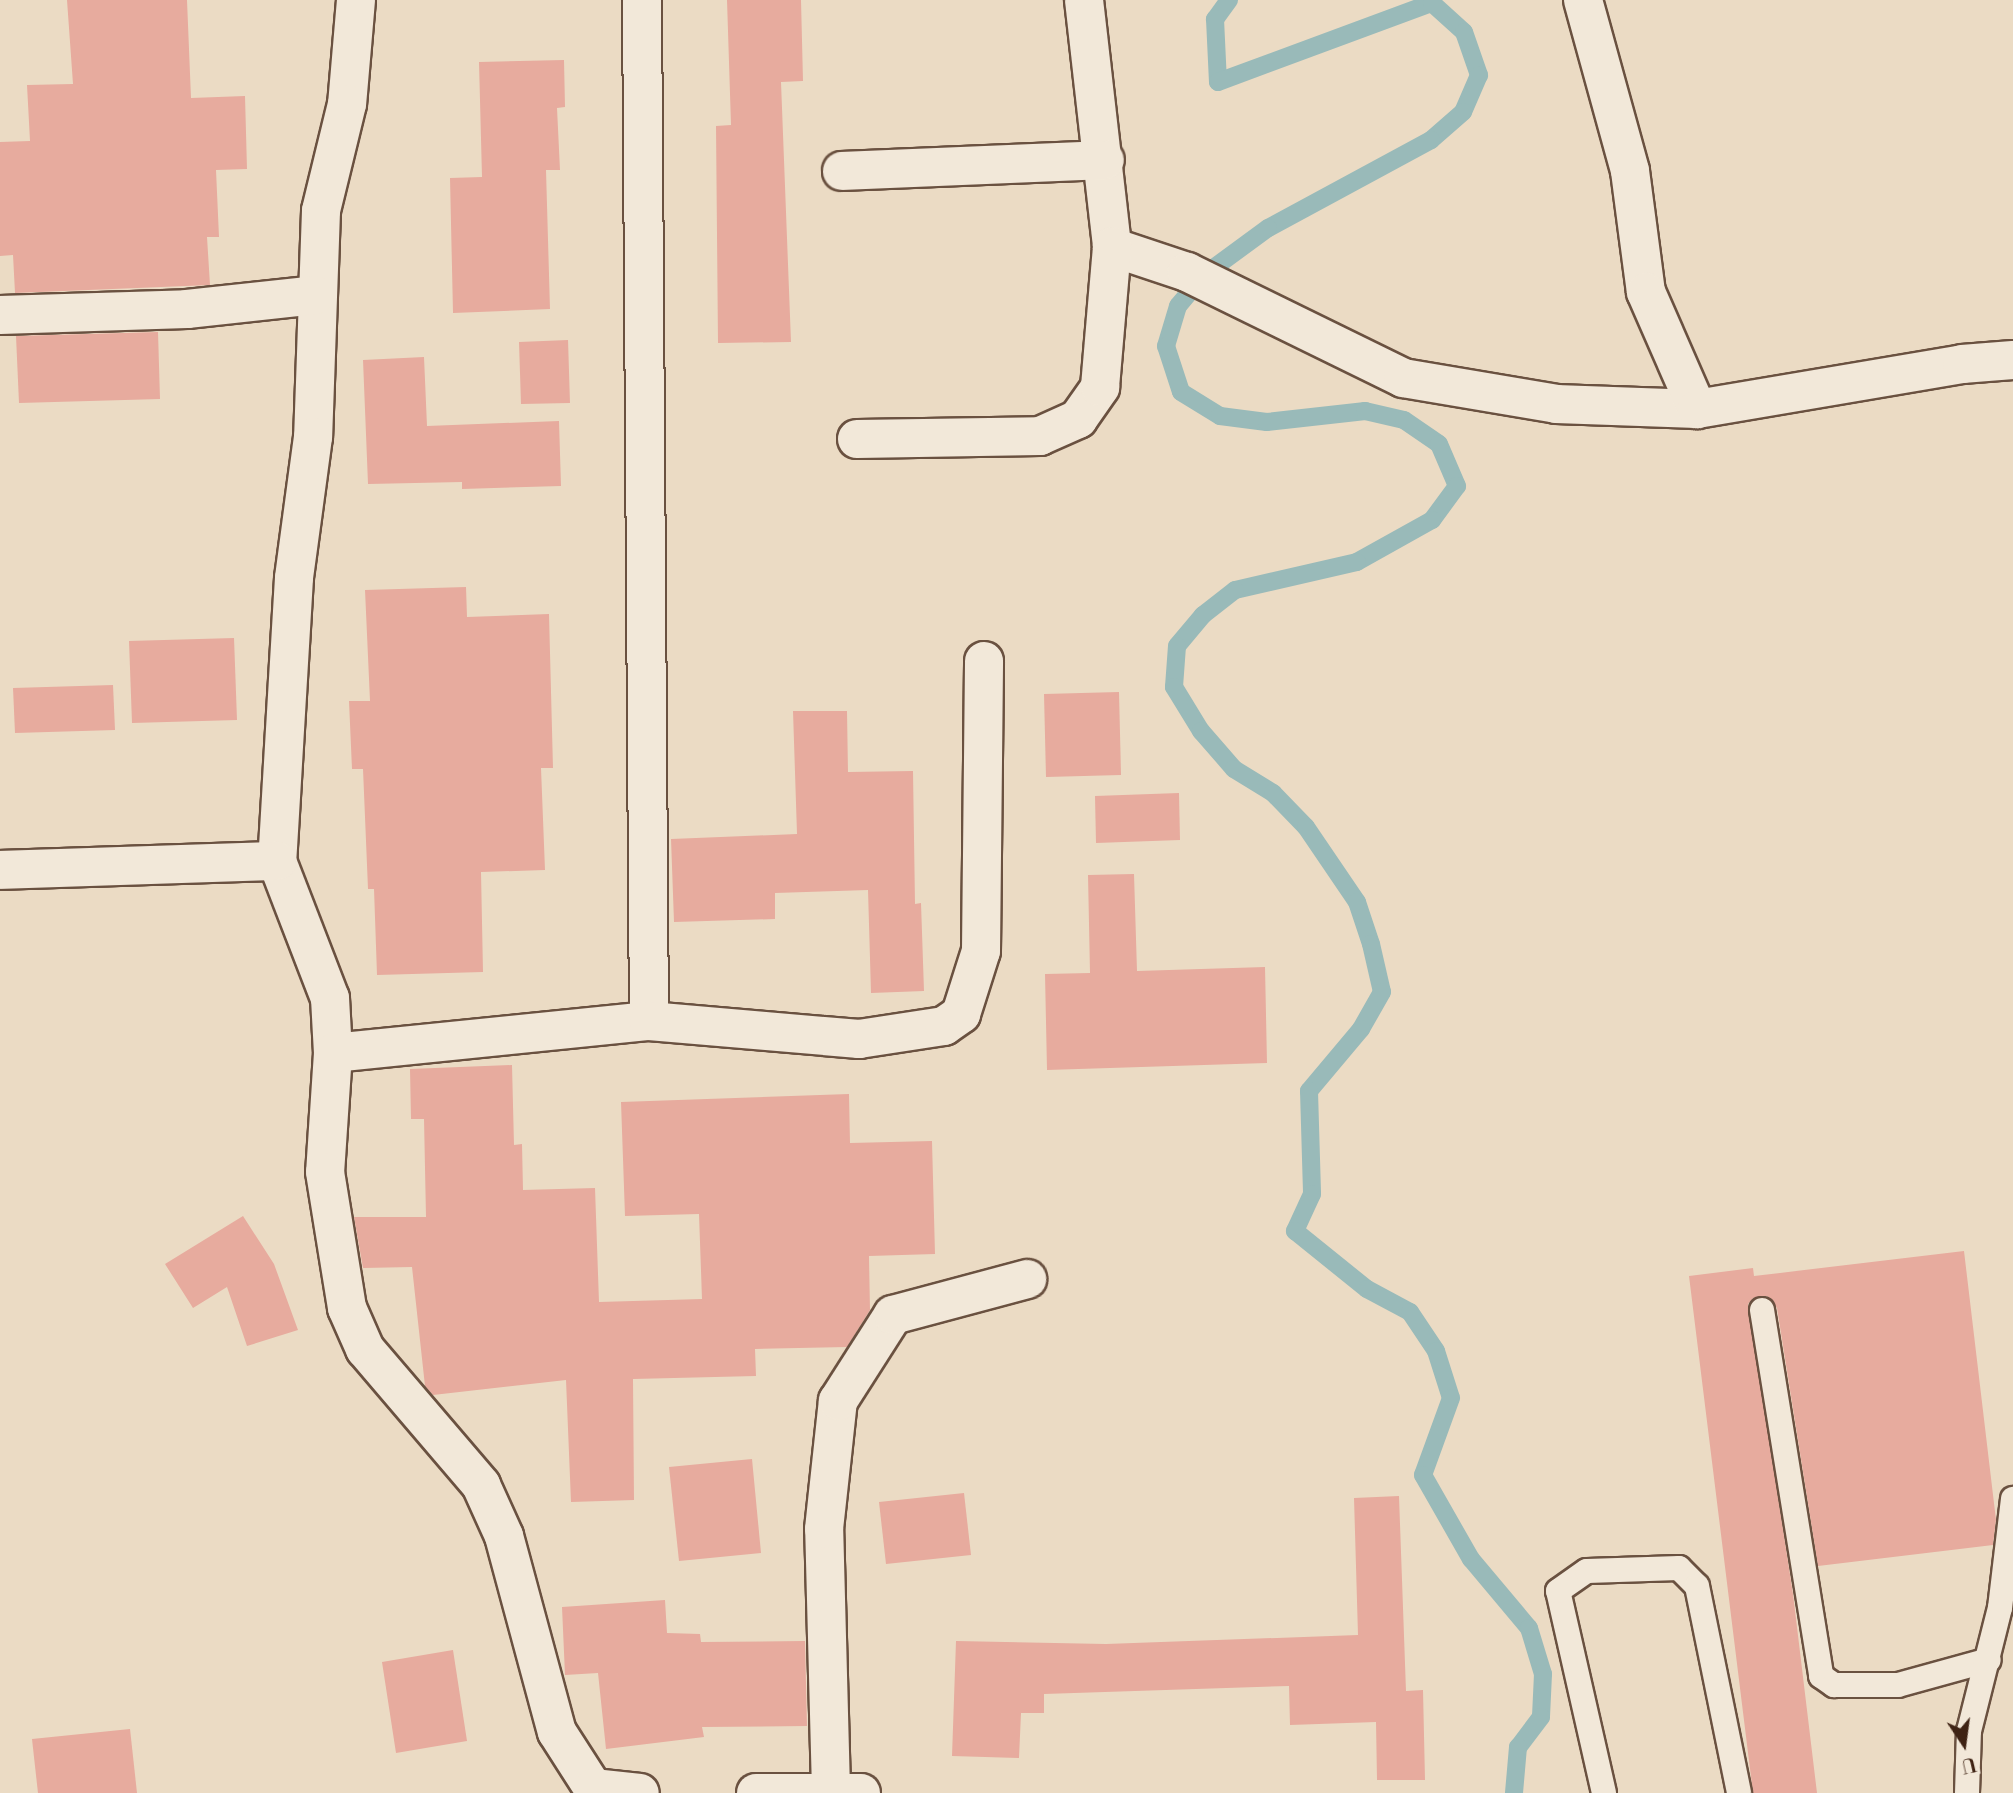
<!DOCTYPE html>
<html>
<head>
<meta charset="utf-8">
<style>
	body { margin:0 }
	#map { position:relative; width:2013px; height:1793px; overflow:hidden; background:#ebdbc4; font-family:"Libre Bodoni",serif }
	div>[style] { position:absolute }
	[style*='--x'] { left:calc(var(--x)*1px); top:calc(var(--y)*1px); width:calc(var(--w)*1px); rotate:calc(var(--a)*1deg) }
	.stream>* { height:18px; margin:-9px; padding:0 9px; transform-origin:9px; border-radius:9px; background:#99bab9 }
	.building>* { inset:0; background:#e7ab9e }
	.roads { filter:drop-shadow(2px 0 #6a5140) drop-shadow(-2px 0 #6a5140) drop-shadow(0 2px #6a5140) drop-shadow(0 -2px #6a5140) }
	.service>* { height:24px; margin:-12px; padding:0 12px; transform-origin:12px; border-radius:12px; background:#f2e8d9 }
	.minor>* { height:38px; margin:-19px; padding:0 19px; transform-origin:19px; border-radius:19px; background:#f2e8d9 }
	.tertiary>* { height:38px; margin:-19px; padding:0 19px; transform-origin:19px; border-radius:19px; background:#f2e8d9 }
	span { translate:-50% -50%; white-space:nowrap; text-align:center; line-height:1.15; -webkit-text-stroke:6px #f2e8d9; paint-order:stroke }
	.north { position:absolute; left:1929px; top:1709px; width:70px; height:70px; -webkit-text-stroke:5px #f2e8d9; paint-order:stroke; rotate:167deg; font-size:19px; font-weight:700; line-height:28px; text-align:center; color:#3f2314 }
	.north::after { content:''; display:block; margin:auto; width:24px; height:32px; background:#3f2314; clip-path:polygon(50% 0,100% 100%,50% 72%,0 100%) }
</style>
</head>
<body>
<div id="map">
	<div class="stream">
		<div style="--x:1229;--y:0;--w:24;--a:126"></div>
		<div style="--x:1215;--y:19;--w:63;--a:87.3"></div>
		<div style="--x:1218;--y:82;--w:228;--a:-20.3"></div>
		<div style="--x:1432;--y:3;--w:43;--a:42.2"></div>
		<div style="--x:1464;--y:32;--w:46;--a:70.8"></div>
		<div style="--x:1479;--y:75;--w:40;--a:113.4"></div>
		<div style="--x:1463;--y:112;--w:43;--a:138.8"></div>
		<div style="--x:1431;--y:140;--w:185;--a:151.6"></div>
		<div style="--x:1268;--y:228;--w:79;--a:143.7"></div>
		<div style="--x:1204;--y:275;--w:40;--a:130"></div>
		<div style="--x:1178;--y:306;--w:42;--a:106.7"></div>
		<div style="--x:1166;--y:346;--w:48;--a:71.9"></div>
		<div style="--x:1181;--y:392;--w:46;--a:31.6"></div>
		<div style="--x:1220;--y:416;--w:47;--a:7.3"></div>
		<div style="--x:1267;--y:422;--w:99;--a:-6.4"></div>
		<div style="--x:1365;--y:411;--w:40;--a:13"></div>
		<div style="--x:1404;--y:420;--w:42;--a:34.4"></div>
		<div style="--x:1439;--y:444;--w:46;--a:66.8"></div>
		<div style="--x:1457;--y:486;--w:42;--a:126.3"></div>
		<div style="--x:1432;--y:520;--w:86;--a:150.8"></div>
		<div style="--x:1357;--y:562;--w:125;--a:167.1"></div>
		<div style="--x:1235;--y:590;--w:41;--a:142"></div>
		<div style="--x:1203;--y:615;--w:40;--a:130"></div>
		<div style="--x:1177;--y:646;--w:41;--a:94.2"></div>
		<div style="--x:1174;--y:687;--w:52;--a:58.5"></div>
		<div style="--x:1201;--y:731;--w:50;--a:49"></div>
		<div style="--x:1234;--y:769;--w:46;--a:31.6"></div>
		<div style="--x:1273;--y:793;--w:47;--a:45.9"></div>
		<div style="--x:1306;--y:827;--w:91;--a:55.8"></div>
		<div style="--x:1357;--y:902;--w:44;--a:71.6"></div>
		<div style="--x:1371;--y:944;--w:49;--a:77.1"></div>
		<div style="--x:1382;--y:992;--w:43;--a:119.6"></div>
		<div style="--x:1361;--y:1029;--w:81;--a:130"></div>
		<div style="--x:1309;--y:1091;--w:103;--a:88.3"></div>
		<div style="--x:1312;--y:1194;--w:41;--a:114.7"></div>
		<div style="--x:1295;--y:1231;--w:92;--a:38.9"></div>
		<div style="--x:1367;--y:1289;--w:49;--a:28.1"></div>
		<div style="--x:1410;--y:1312;--w:47;--a:56.3"></div>
		<div style="--x:1436;--y:1351;--w:49;--a:72.3"></div>
		<div style="--x:1451;--y:1398;--w:82;--a:110"></div>
		<div style="--x:1423;--y:1475;--w:97;--a:60.3"></div>
		<div style="--x:1471;--y:1559;--w:90;--a:50"></div>
		<div style="--x:1529;--y:1628;--w:48;--a:73.1"></div>
		<div style="--x:1543;--y:1674;--w:43;--a:92.7"></div>
		<div style="--x:1541;--y:1717;--w:38;--a:127"></div>
		<div style="--x:1518;--y:1747;--w:46;--a:95"></div>
	</div>
	<div class="building">
		<div style="clip-path:polygon(67px 0,187px 0,191px 98px,245px 96px,247px 169px,216px 170px,219px 237px,207px 237px,210px 285px,15px 293px,13px 255px,0 256px,0 142px,30px 141px,27px 85px,73px 84px)"></div>
		<div style="clip-path:polygon(727px 0,801px 0,803px 81px,781px 82px,791px 342px,718px 343px,716px 126px,731px 125px)"></div>
		<div style="clip-path:polygon(564px 60px,565px 107px,557px 108px,560px 170px,546px 170px,550px 309px,453px 313px,450px 178px,482px 177px,479px 62px)"></div>
		<div style="clip-path:polygon(158px 332px,160px 399px,19px 403px,16px 336px)"></div>
		<div style="clip-path:polygon(568px 340px,570px 403px,521px 404px,519px 342px)"></div>
		<div style="clip-path:polygon(424px 357px,427px 426px,559px 421px,561px 486px,462px 489px,462px 482px,368px 484px,363px 360px)"></div>
		<div style="clip-path:polygon(466px 587px,467px 617px,549px 614px,553px 768px,541px 768px,545px 870px,481px 872px,483px 972px,377px 975px,374px 889px,368px 889px,363px 769px,352px 769px,349px 701px,370px 701px,365px 590px)"></div>
		<div style="clip-path:polygon(234px 638px,237px 720px,132px 723px,129px 641px)"></div>
		<div style="clip-path:polygon(113px 685px,115px 730px,15px 733px,13px 688px)"></div>
		<div style="clip-path:polygon(1119px 692px,1121px 775px,1046px 777px,1044px 694px)"></div>
		<div style="clip-path:polygon(793px 711px,847px 711px,848px 772px,913px 771px,915px 904px,921px 903px,924px 991px,871px 993px,868px 890px,775px 893px,775px 919px,674px 922px,671px 839px,797px 834px)"></div>
		<div style="clip-path:polygon(1179px 793px,1180px 840px,1096px 843px,1095px 796px)"></div>
		<div style="clip-path:polygon(1134px 874px,1137px 971px,1265px 967px,1267px 1063px,1047px 1070px,1045px 974px,1090px 973px,1088px 875px)"></div>
		<div style="clip-path:polygon(512px 1065px,514px 1145px,522px 1144px,523px 1190px,595px 1188px,599px 1302px,702px 1299px,699px 1214px,625px 1216px,621px 1102px,849px 1094px,850px 1143px,932px 1141px,935px 1254px,869px 1256px,870px 1310px,847px 1347px,755px 1349px,756px 1376px,633px 1379px,634px 1500px,571px 1502px,566px 1380px,433px 1395px,425px 1386px,412px 1267px,363px 1268px,354px 1217px,426px 1217px,424px 1119px,411px 1119px,410px 1069px)"></div>
		<div style="clip-path:polygon(243px 1216px,274px 1264px,298px 1330px,247px 1346px,227px 1287px,193px 1308px,165px 1264px)"></div>
		<div style="clip-path:polygon(1964px 1251px,1996px 1520px,1993px 1545px,1818px 1566px,1777px 1308px,1767px 1296px,1753px 1298px,1748px 1304px,1793px 1594px,1817px 1793px,1753px 1793px,1689px 1276px,1753px 1268px,1754px 1276px)"></div>
		<div style="clip-path:polygon(752px 1459px,761px 1553px,679px 1561px,669px 1467px)"></div>
		<div style="clip-path:polygon(964px 1493px,971px 1555px,886px 1564px,879px 1502px)"></div>
		<div style="clip-path:polygon(1399px 1496px,1406px 1691px,1423px 1690px,1425px 1780px,1377px 1780px,1376px 1722px,1290px 1725px,1289px 1686px,1044px 1694px,1044px 1713px,1021px 1713px,1019px 1758px,952px 1756px,956px 1641px,1106px 1644px,1358px 1635px,1354px 1498px)"></div>
		<div style="clip-path:polygon(665px 1600px,667px 1633px,700px 1634px,701px 1642px,805px 1641px,807px 1726px,702px 1727px,704px 1737px,606px 1749px,598px 1673px,565px 1675px,562px 1607px)"></div>
		<div style="clip-path:polygon(453px 1650px,467px 1741px,396px 1753px,382px 1662px)"></div>
		<div style="clip-path:polygon(130px 1729px,137px 1793px,38px 1793px,32px 1739px)"></div>
	</div>
	<div class="roads">
		<div class="service">
			<div style="--x:1762;--y:1310;--w:371;--a:80.8"></div>
			<div style="--x:1821;--y:1676;--w:16;--a:35"></div>
			<div style="--x:1834;--y:1685;--w:64;--a:0"></div>
			<div style="--x:1898;--y:1685;--w:94;--a:-15.4"></div>
			<div style="--x:1604;--y:1793;--w:207;--a:-102.8"></div>
			<div style="--x:1558;--y:1591;--w:35;--a:-35"></div>
			<div style="--x:1587;--y:1571;--w:92;--a:-1.9"></div>
			<div style="--x:1679;--y:1568;--w:25;--a:45"></div>
			<div style="--x:1697;--y:1586;--w:211;--a:78.5"></div>
			<div style="--x:1967;--y:1793;--w:62;--a:-88.2"></div>
			<div style="--x:1969;--y:1731;--w:127;--a:-75.9"></div>
			<div style="--x:2000;--y:1608;--w:110;--a:-83.2"></div>
		</div>
		<div class="minor">
			<div style="--x:356;--y:0;--w:104;--a:94.9"></div>
			<div style="--x:347;--y:104;--w:110;--a:103.7"></div>
			<div style="--x:321;--y:211;--w:226;--a:92"></div>
			<div style="--x:313;--y:437;--w:142;--a:97.7"></div>
			<div style="--x:294;--y:578;--w:284;--a:93.4"></div>
			<div style="--x:277;--y:861;--w:147;--a:68.9"></div>
			<div style="--x:330;--y:998;--w:55;--a:86.9"></div>
			<div style="--x:333;--y:1053;--w:119;--a:93.8"></div>
			<div style="--x:325;--y:1172;--w:138;--a:80.8"></div>
			<div style="--x:347;--y:1308;--w:45;--a:66.3"></div>
			<div style="--x:365;--y:1349;--w:179;--a:49.5"></div>
			<div style="--x:481;--y:1485;--w:56;--a:65.7"></div>
			<div style="--x:504;--y:1536;--w:203;--a:74.9"></div>
			<div style="--x:557;--y:1732;--w:67;--a:57.3"></div>
			<div style="--x:642;--y:0;--w:1021;--a:89.61"></div>
			<div style="--x:1084;--y:0;--w:249;--a:83.5"></div>
			<div style="--x:1112;--y:247;--w:79;--a:18.4"></div>
			<div style="--x:1187;--y:272;--w:241;--a:26.1"></div>
			<div style="--x:1403;--y:378;--w:155;--a:9.6"></div>
			<div style="--x:1556;--y:404;--w:141;--a:2"></div>
			<div style="--x:1583;--y:0;--w:177;--a:74.6"></div>
			<div style="--x:1630;--y:171;--w:122;--a:82.5"></div>
			<div style="--x:1646;--y:292;--w:128;--a:66.4"></div>
			<div style="--x:1697;--y:409;--w:269;--a:-9.6"></div>
			<div style="--x:1962;--y:364;--w:51;--a:-4.5"></div>
			<div style="--x:842;--y:171;--w:263;--a:-2.4"></div>
			<div style="--x:0;--y:315;--w:187;--a:-1.8"></div>
			<div style="--x:187;--y:309;--w:129;--a:-6.2"></div>
			<div style="--x:857;--y:439;--w:183;--a:-0.9"></div>
			<div style="--x:1040;--y:436;--w:42;--a:-24.1"></div>
			<div style="--x:1078;--y:419;--w:39;--a:-55"></div>
			<div style="--x:1100;--y:387;--w:141;--a:-85.1"></div>
			<div style="--x:0;--y:870;--w:277;--a:-1.9"></div>
			<div style="--x:333;--y:1053;--w:318;--a:-5.8"></div>
			<div style="--x:649;--y:1021;--w:211;--a:4.9"></div>
			<div style="--x:859;--y:1039;--w:86;--a:-8.7"></div>
			<div style="--x:944;--y:1026;--w:21;--a:-35"></div>
			<div style="--x:961;--y:1014;--w:66;--a:-72.4"></div>
			<div style="--x:981;--y:951;--w:290;--a:-89.4"></div>
			<div style="--x:831;--y:1790;--w:261;--a:-91.5"></div>
			<div style="--x:824;--y:1529;--w:129;--a:-83.8"></div>
			<div style="--x:838;--y:1401;--w:102;--a:-57.4"></div>
			<div style="--x:893;--y:1315;--w:139;--a:-15"></div>
		</div>
		<div class="tertiary">
			<div style="--x:593;--y:1793;--w:5;--a:-90"></div>
			<div style="--x:593;--y:1788;--w:47;--a:6.1"></div>
			<div style="--x:756;--y:1793;--w:105;--a:0"></div>
		</div>
	</div>
	<div class="north">U</div>
</div>
</body>
</html>
